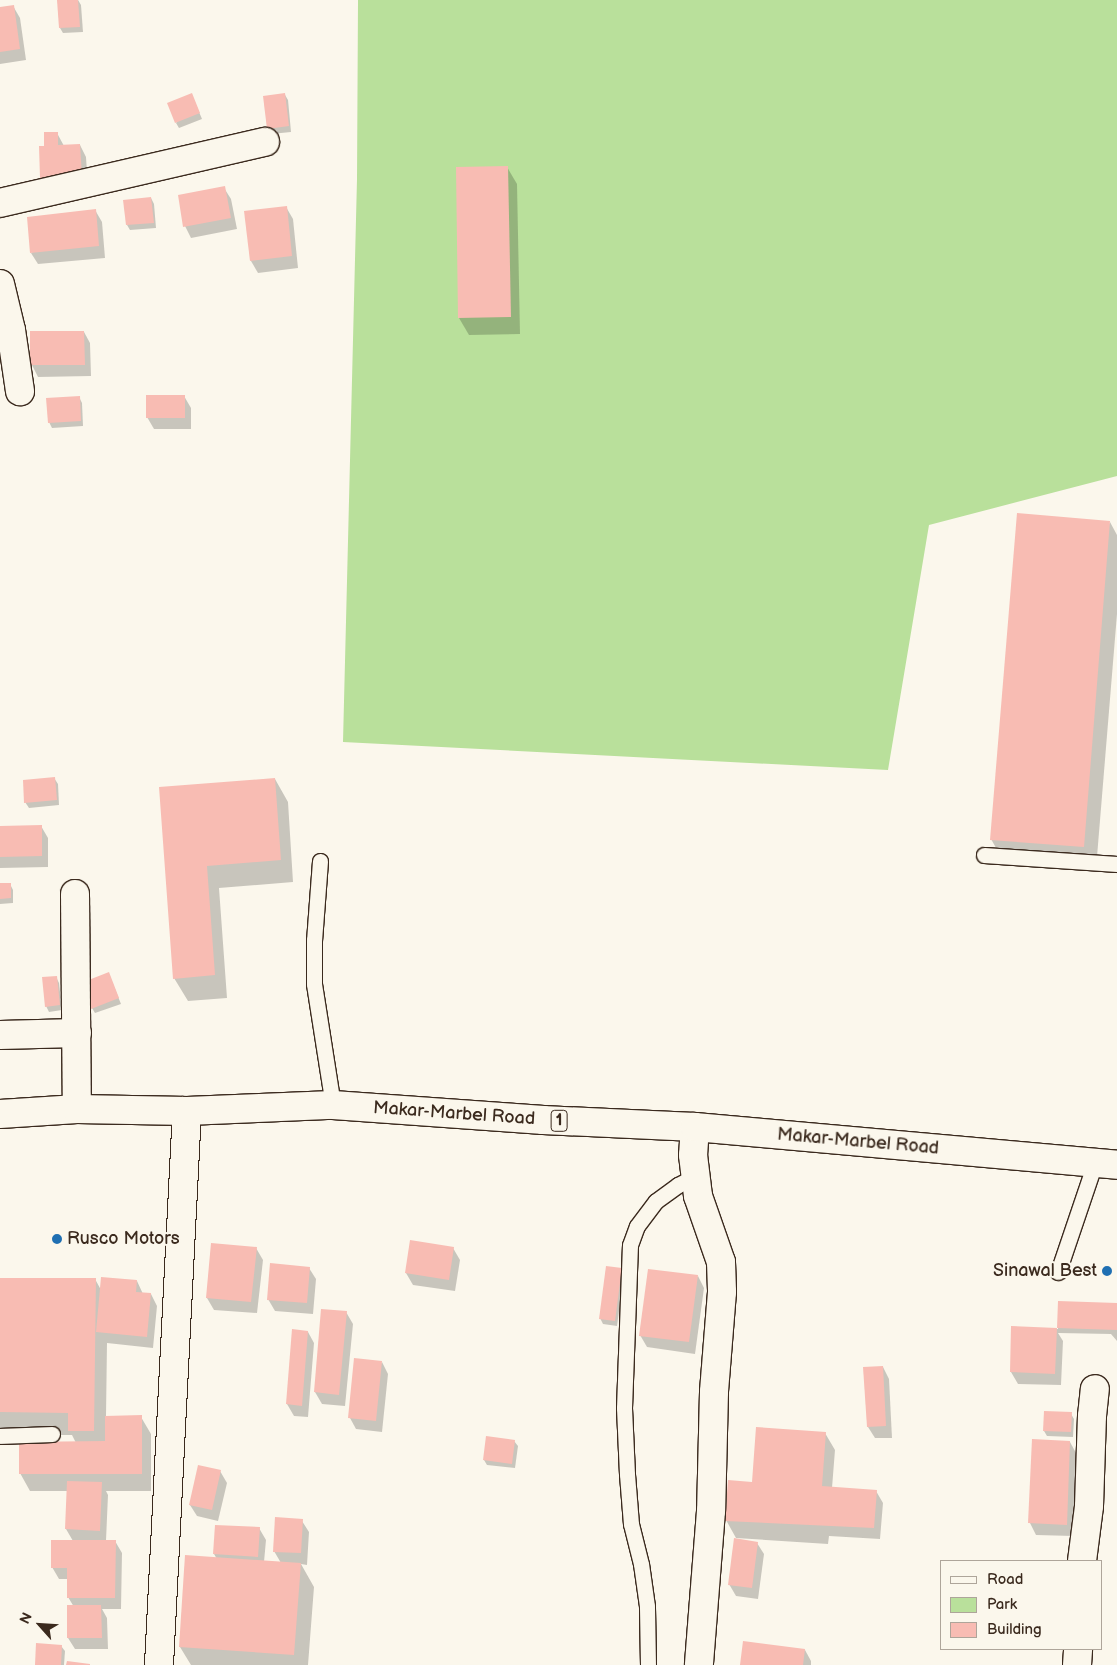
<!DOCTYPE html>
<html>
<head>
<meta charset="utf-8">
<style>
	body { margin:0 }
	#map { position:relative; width:1117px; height:1665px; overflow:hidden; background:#fbf7ec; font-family:"Balsamiq Sans",sans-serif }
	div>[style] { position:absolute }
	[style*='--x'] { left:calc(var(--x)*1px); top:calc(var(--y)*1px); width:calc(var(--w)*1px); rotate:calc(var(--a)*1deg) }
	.green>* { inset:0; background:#b9e09b }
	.shadow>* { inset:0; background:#0003 }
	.building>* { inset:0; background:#f8bcb3 }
	.roads { filter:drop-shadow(1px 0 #3b2a1e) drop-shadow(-1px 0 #3b2a1e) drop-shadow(0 1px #3b2a1e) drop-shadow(0 -1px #3b2a1e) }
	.lane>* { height:15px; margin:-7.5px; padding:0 7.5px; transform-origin:7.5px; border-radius:7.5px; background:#fbf7ec }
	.street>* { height:28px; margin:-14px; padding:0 14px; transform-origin:14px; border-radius:14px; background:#fbf7ec }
	.primary>* { height:28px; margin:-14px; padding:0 14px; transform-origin:14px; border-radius:14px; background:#fbf7ec }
	.dots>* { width:14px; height:14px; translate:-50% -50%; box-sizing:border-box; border:2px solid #fbf7ec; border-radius:50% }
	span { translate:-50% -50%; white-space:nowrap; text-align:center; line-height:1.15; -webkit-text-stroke:4px #fbf7ec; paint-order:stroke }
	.shield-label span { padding:1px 4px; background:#fbf7ec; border:1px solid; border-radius:4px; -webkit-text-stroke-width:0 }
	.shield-label { font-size:16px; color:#3b2a1e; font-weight:700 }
	.street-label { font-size:18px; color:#3b2a1e }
	.poi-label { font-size:18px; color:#3b2a1e }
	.left { translate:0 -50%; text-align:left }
	.right { translate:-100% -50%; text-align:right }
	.legend { position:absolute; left:940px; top:1560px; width:162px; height:90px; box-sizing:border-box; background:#fbf7ec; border:1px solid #aea59a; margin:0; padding:6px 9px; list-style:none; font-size:15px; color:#3b2a1e }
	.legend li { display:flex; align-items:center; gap:10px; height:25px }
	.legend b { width:25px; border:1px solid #aea59a }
	.north { position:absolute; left:15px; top:1600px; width:50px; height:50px; -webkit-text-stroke:4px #fbf7ec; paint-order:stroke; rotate:296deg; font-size:14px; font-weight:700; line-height:20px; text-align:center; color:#3b2a1e }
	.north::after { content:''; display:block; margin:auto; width:18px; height:22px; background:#3b2a1e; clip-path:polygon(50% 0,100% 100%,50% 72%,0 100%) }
</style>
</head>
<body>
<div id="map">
	<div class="green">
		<div style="clip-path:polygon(358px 0,1117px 0,1117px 476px,929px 525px,888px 770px,343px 742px,357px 179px)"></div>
	</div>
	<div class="shadow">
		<div style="clip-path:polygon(78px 0,81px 5px,83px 32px,63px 33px,60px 28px)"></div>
		<div style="clip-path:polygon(13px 6px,20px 18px,26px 60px,0 64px,0 8px)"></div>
		<div style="clip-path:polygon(285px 95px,288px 100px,291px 132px,271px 134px,268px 128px)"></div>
		<div style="clip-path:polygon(194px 100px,202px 119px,179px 128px,176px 123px)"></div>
		<div style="clip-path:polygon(57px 133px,64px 146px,80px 145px,86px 157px,88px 187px,48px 189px,41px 177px,46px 147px)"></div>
		<div style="clip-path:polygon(507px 167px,517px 184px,520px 334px,469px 335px,459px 318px,457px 168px)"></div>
		<div style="clip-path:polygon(224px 188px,231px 199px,237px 229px,191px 238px,185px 226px)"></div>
		<div style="clip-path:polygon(151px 198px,154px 204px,156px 228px,130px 230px,127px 225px)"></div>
		<div style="clip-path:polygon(286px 207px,293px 219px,298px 268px,258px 273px,251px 261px,245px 212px)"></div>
		<div style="clip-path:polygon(95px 210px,102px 222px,105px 258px,38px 264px,31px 253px)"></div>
		<div style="clip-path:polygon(31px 332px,84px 332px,90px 343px,91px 376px,38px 377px,32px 365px)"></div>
		<div style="clip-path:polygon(184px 396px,191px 408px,191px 429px,154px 429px,147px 417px)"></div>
		<div style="clip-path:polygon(79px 397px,82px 403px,83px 426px,52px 428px,49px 422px)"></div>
		<div style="clip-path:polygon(1110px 522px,1117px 535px,1117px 614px,1096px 869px,1004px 862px,991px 839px)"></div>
		<div style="clip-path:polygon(54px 778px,58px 784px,59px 805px,29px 808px,25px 802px)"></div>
		<div style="clip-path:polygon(275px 779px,288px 802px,293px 882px,219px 888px,227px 998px,188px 1001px,174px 978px,160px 788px)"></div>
		<div style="clip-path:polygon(41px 826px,48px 838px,48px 867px,0 868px,0 827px)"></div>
		<div style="clip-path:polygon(10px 884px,13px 890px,13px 903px,0 904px,0 885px)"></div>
		<div style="clip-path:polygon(109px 974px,121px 1004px,95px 1013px,92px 1008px)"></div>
		<div style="clip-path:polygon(56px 977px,59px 983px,62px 1010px,49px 1012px,46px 1006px)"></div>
		<div style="clip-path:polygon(256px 1248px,263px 1260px,257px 1313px,214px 1310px,207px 1298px)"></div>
		<div style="clip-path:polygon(453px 1248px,460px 1260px,455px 1291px,413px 1285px,406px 1273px)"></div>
		<div style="clip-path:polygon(309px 1268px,316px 1279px,313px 1314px,275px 1311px,268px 1299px)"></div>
		<div style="clip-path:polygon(621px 1269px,624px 1274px,617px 1326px,603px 1324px,600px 1318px)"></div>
		<div style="clip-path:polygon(698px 1276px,704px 1288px,695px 1354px,647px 1347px,640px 1335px)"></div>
		<div style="clip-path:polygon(0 1279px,95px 1279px,101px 1290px,137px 1281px,143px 1294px,151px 1294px,157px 1306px,153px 1348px,107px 1343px,106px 1417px,141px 1417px,151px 1434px,151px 1491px,106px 1491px,108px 1495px,106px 1541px,115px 1541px,122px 1553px,121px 1609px,102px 1609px,107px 1618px,108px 1649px,75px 1649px,68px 1638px,74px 1607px,68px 1597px,69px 1579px,59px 1579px,52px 1567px,73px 1541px,66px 1529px,68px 1491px,30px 1491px,20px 1473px,76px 1443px,72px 1435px,0 1435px)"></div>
		<div style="clip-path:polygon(1059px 1303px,1117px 1305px,1117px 1341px,1111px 1334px,1058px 1333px,1063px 1341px,1061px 1385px,1018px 1384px,1011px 1372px,1013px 1328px,1058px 1329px)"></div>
		<div style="clip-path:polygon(322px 1311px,346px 1312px,353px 1324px,345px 1406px,322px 1404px,315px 1392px)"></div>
		<div style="clip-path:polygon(293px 1331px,308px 1332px,314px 1343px,308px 1417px,294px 1416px,287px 1404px)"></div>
		<div style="clip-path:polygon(382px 1362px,388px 1374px,382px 1432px,356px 1429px,350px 1418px)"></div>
		<div style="clip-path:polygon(883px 1367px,889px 1379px,892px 1438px,875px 1438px,868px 1427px)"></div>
		<div style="clip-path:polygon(1071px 1414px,1074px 1419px,1073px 1437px,1047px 1436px,1044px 1431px)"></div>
		<div style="clip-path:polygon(825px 1433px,835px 1450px,832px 1488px,876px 1491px,883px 1503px,880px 1539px,829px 1536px,828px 1544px,736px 1538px,726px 1520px,753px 1483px)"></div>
		<div style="clip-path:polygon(1033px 1440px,1070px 1442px,1076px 1453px,1073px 1536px,1036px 1535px,1030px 1523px)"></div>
		<div style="clip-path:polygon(514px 1441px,518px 1446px,515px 1468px,487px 1465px,484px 1460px)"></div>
		<div style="clip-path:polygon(220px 1471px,227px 1483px,218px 1521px,197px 1516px,190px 1505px)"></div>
		<div style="clip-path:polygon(302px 1521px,309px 1532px,307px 1565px,301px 1564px,314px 1587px,308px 1665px,191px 1665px,180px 1647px,217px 1559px,214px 1554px,259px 1528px,266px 1540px,264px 1562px,281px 1563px,274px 1551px)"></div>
		<div style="clip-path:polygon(757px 1543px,764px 1554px,758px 1599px,736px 1596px,729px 1584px)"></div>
		<div style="clip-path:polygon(61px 1646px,65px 1651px,64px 1665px,36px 1665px)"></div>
		<div style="clip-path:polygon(805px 1650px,811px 1661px,811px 1665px,742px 1665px)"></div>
	</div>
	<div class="building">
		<div style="clip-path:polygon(57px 0,78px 0,80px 27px,59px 28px)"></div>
		<div style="clip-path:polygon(14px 5px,20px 49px,0 52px,0 7px)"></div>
		<div style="clip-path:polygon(192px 93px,200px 113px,175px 123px,167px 103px)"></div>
		<div style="clip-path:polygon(285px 93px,289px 126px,267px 129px,263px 96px)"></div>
		<div style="clip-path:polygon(44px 132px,58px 132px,58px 145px,80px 144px,82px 176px,40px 178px,39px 146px,44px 146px)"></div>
		<div style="clip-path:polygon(508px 166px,511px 317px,458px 318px,456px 167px)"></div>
		<div style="clip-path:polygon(225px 186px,231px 218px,183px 227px,178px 195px)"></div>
		<div style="clip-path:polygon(151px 197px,154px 223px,126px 225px,123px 200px)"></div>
		<div style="clip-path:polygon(287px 206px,292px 256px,250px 261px,244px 211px)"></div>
		<div style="clip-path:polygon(96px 209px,99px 246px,30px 253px,27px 217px)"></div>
		<div style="clip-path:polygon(30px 331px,84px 331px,85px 365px,30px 365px)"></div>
		<div style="clip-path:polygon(146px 395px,185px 395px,185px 418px,146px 418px)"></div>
		<div style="clip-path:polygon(80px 396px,81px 421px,48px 423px,46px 398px)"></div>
		<div style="clip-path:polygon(1017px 513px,1110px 521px,1084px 847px,990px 840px)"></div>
		<div style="clip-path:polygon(55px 777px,57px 800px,24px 803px,23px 780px)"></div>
		<div style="clip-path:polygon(275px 778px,281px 860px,207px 866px,215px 975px,173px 979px,159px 787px)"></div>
		<div style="clip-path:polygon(42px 825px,42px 856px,0 857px,0 826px)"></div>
		<div style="clip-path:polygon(0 883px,11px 883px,11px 898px,0 899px)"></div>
		<div style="clip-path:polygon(109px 972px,119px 998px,91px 1009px,81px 983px)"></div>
		<div style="clip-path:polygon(57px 976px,60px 1005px,45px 1007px,42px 977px)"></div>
		<div style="clip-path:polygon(410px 1240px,454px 1247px,449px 1280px,405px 1273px)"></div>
		<div style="clip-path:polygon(211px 1243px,257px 1247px,251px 1302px,206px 1298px)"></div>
		<div style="clip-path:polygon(270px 1263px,310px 1267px,307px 1303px,267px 1300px)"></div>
		<div style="clip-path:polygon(606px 1266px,622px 1268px,615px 1321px,599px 1319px)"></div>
		<div style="clip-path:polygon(648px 1269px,698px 1275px,689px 1342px,639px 1336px)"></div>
		<div style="clip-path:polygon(101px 1277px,137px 1280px,136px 1292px,151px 1293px,147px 1337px,96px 1332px)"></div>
		<div style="clip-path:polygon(0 1278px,96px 1278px,94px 1431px,68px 1431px,68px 1413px,0 1412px)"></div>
		<div style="clip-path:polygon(1058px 1301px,1117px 1303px,1117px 1330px,1057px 1328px,1055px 1374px,1010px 1372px,1011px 1326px,1057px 1328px)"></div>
		<div style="clip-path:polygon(321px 1309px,347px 1311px,339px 1395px,314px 1392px)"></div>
		<div style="clip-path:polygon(292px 1329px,308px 1331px,302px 1406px,286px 1404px)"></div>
		<div style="clip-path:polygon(354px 1358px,382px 1361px,376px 1421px,348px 1418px)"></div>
		<div style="clip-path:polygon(883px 1366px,886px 1426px,867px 1427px,863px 1367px)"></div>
		<div style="clip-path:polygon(1044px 1411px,1072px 1412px,1071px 1432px,1043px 1431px)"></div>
		<div style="clip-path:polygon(142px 1415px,142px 1474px,19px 1474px,19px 1442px,105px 1441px,105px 1416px)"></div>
		<div style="clip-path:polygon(756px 1427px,826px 1432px,822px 1486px,877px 1490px,874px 1528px,725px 1521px,728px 1480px,752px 1482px)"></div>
		<div style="clip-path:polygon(486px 1436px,515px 1440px,512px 1464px,483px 1460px)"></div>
		<div style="clip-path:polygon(1032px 1439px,1070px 1441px,1067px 1525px,1028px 1523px)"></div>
		<div style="clip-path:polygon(198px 1465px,221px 1470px,212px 1510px,189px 1505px)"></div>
		<div style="clip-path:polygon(67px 1481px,102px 1482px,100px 1531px,65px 1529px)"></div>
		<div style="clip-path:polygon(275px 1517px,303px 1519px,301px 1553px,273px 1552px)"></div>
		<div style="clip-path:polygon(215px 1525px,260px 1527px,258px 1557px,213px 1554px)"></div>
		<div style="clip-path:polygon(734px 1538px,758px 1542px,752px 1588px,728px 1585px)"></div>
		<div style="clip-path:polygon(51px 1540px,116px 1540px,115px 1598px,67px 1598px,67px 1568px,51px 1568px)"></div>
		<div style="clip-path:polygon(185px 1555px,301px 1563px,294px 1655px,179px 1647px)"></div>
		<div style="clip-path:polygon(67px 1605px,101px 1605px,102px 1638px,67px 1638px)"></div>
		<div style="clip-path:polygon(743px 1641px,805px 1649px,803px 1665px,740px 1665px)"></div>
		<div style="clip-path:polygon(36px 1643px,62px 1645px,61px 1665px,35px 1665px)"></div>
		<div style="clip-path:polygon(67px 1661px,90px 1664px,90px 1665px,66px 1665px)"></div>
	</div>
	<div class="roads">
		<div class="lane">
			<div style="--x:984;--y:855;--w:133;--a:3.9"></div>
			<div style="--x:320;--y:861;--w:79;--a:94.3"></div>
			<div style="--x:314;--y:940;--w:44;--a:90"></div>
			<div style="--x:314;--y:984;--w:122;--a:81.1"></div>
			<div style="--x:1058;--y:1272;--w:115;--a:-71.3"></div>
			<div style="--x:0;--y:1436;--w:52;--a:-2.2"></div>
			<div style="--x:648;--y:1665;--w:59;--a:-91"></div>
			<div style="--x:647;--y:1606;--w:42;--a:-98.1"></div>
			<div style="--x:641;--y:1564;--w:41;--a:-104"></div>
			<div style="--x:631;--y:1524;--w:50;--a:-94.6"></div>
			<div style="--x:627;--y:1474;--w:66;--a:-92.6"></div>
			<div style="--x:624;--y:1408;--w:163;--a:-87.9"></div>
			<div style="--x:630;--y:1245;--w:20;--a:-70"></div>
			<div style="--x:637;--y:1226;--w:31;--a:-53"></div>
			<div style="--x:656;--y:1201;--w:27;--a:-36"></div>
			<div style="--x:678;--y:1185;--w:20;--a:-27"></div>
		</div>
		<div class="street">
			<div style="--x:0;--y:203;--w:272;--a:-13"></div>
			<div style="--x:0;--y:284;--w:47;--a:76.6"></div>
			<div style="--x:11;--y:330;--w:62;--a:81.6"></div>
			<div style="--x:75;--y:894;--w:215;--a:89.5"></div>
			<div style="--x:0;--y:1035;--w:77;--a:-1.5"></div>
			<div style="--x:695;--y:1127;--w:28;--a:94"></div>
			<div style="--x:693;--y:1155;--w:41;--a:83"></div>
			<div style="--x:698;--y:1196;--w:70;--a:70.8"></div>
			<div style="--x:721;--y:1262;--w:30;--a:88"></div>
			<div style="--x:722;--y:1292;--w:100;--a:94.6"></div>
			<div style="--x:714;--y:1392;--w:119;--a:91.4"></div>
			<div style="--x:711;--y:1511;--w:154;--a:94.5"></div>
			<div style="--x:1082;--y:1561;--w:55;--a:-82.7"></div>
			<div style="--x:1089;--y:1506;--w:90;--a:-88.1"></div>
			<div style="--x:1092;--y:1416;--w:27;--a:-84"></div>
			<div style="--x:159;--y:1665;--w:555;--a:-87.11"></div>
			<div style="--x:1077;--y:1665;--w:16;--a:-86"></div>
		</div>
		<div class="primary">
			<div style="--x:0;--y:1114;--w:77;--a:-3.7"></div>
			<div style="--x:77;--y:1109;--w:110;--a:1"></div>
			<div style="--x:187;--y:1111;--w:146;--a:-2.4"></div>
			<div style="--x:333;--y:1105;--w:211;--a:4.1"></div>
			<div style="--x:543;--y:1120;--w:152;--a:2.6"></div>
			<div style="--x:695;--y:1127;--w:424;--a:5.1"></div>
		</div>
	</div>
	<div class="dots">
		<div style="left:57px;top:1239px;background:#1f6fb2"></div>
		<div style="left:1107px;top:1271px;background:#1f6fb2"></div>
	</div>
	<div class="shield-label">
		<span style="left:559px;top:1121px">1</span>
	</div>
	<div class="street-label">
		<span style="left:454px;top:1114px;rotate:4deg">Makar-Marbel Road</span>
		<span style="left:858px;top:1142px;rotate:5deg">Makar-Marbel Road</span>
	</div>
	<div class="poi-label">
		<span class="left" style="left:67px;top:1239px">Rusco Motors</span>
		<span class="right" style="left:1097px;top:1271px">Sinawal Best</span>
	</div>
	<ul class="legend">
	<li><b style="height:6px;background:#fbf7ec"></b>Road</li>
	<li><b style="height:14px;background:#b9e09b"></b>Park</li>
	<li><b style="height:14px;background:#f8bcb3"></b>Building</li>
	</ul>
	<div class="north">N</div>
</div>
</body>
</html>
